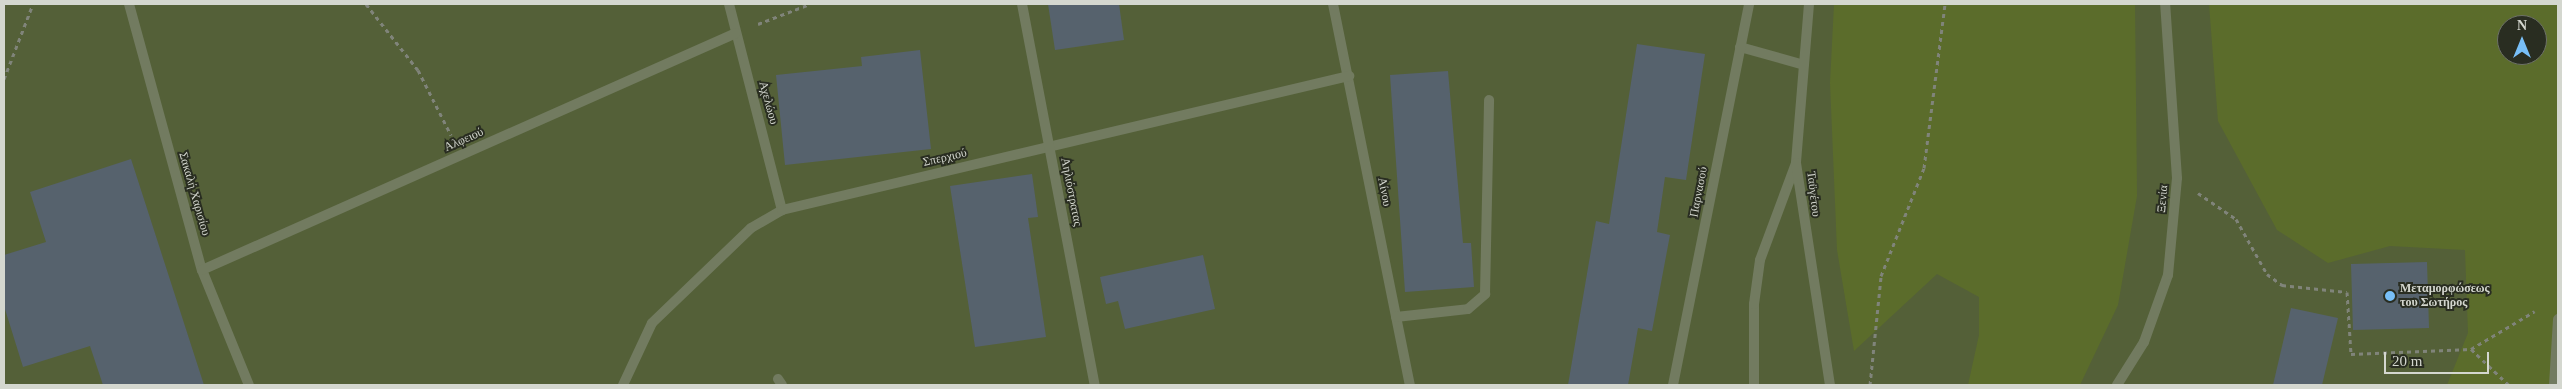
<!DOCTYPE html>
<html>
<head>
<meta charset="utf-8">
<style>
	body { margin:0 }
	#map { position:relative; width:2562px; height:389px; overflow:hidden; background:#33382b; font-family:Georgia,serif }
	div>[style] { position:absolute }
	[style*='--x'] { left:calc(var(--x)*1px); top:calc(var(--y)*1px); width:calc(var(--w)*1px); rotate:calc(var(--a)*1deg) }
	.green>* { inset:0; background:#546038 }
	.forest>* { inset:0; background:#5b6c2b }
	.building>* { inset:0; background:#56626d }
	.path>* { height:3px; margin-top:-1.5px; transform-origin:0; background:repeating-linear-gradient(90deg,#80847a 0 4px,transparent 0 8px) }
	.minor>* { height:10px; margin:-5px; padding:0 5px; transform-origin:5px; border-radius:5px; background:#727b60 }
	.tertiary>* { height:10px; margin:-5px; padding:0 5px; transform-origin:5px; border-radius:5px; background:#727b60 }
	.dots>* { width:14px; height:14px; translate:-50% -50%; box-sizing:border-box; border:2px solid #292d21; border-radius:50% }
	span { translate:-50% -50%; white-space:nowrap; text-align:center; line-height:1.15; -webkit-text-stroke:4px #292d21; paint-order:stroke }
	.street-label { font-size:12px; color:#d4d7cf }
	.poi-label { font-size:12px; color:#d4d7cf; font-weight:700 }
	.left { translate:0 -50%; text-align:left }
	.frame { position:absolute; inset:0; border:5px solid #d4d7cf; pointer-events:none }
	.north { position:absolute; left:2497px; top:15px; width:50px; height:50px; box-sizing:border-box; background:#292d21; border:1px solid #6d7167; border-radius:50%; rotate:0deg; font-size:14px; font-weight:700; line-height:20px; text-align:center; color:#d4d7cf }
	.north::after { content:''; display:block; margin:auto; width:18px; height:22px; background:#78bff7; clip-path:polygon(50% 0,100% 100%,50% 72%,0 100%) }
	.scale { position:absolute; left:2384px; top:352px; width:105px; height:22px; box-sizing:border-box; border:2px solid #d4d7cf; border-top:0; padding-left:6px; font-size:15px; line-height:18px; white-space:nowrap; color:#d4d7cf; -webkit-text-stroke:4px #292d21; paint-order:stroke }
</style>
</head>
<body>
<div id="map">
	<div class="green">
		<div style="clip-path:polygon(evenodd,4px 4px,2558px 4px,2558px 385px,4px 385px,4px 4px,2507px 25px,2537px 25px,2537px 55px,2507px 55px,2507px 25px)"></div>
	</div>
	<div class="forest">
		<div style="clip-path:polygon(1834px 4px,2135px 4px,2137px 196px,2118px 305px,2080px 385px,1968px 385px,1979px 335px,1979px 297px,1937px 274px,1854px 351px,1837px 250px,1830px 83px)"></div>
		<div style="clip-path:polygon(evenodd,2209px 4px,2558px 4px,2558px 385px,2447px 385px,2468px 333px,2465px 250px,2390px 246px,2328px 263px,2277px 230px,2218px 121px,2209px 4px,2507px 25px,2537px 25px,2537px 55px,2507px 55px,2507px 25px)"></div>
	</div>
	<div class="building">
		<div style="clip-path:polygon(1048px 4px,1119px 4px,1124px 40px,1055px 50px)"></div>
		<div style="clip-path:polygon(1637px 44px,1705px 54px,1686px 180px,1665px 177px,1657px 232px,1670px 235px,1652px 331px,1638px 328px,1628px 385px,1568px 385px,1596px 221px,1609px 224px)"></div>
		<div style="clip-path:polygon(920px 50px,931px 149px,785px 165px,776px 75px,862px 66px,861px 57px)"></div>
		<div style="clip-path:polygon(1448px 71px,1463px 243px,1471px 243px,1474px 287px,1405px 292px,1390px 75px)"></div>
		<div style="clip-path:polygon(131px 159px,204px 385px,103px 385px,90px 346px,23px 367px,4px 306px,4px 255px,46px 242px,30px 192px)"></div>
		<div style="clip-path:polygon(1032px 174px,1038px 217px,1028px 218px,1046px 337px,975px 347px,950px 186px)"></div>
		<div style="clip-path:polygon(1203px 255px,1215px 309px,1125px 329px,1118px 301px,1106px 304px,1100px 277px)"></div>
		<div style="clip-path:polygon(2427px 262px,2429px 328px,2353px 330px,2351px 264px)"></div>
		<div style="clip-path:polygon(2291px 308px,2338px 318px,2322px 385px,2273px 385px)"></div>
	</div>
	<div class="path">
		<div style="--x:366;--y:4;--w:84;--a:51.8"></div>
		<div style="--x:418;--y:70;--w:73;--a:63.1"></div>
		<div style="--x:758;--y:24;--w:56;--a:-21"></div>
		<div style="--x:4;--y:79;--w:80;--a:-68.9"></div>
		<div style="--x:2198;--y:193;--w:46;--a:34.4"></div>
		<div style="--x:2236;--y:219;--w:63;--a:60.6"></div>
		<div style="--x:2267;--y:274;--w:19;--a:36"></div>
		<div style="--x:2282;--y:285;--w:65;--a:6.1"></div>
		<div style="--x:2347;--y:292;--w:62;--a:86.3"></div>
		<div style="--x:2351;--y:354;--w:120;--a:-2.4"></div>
		<div style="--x:2471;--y:349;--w:74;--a:-30.7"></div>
		<div style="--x:2471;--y:349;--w:52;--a:43.5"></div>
		<div style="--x:1870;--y:385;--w:110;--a:-84.2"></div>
		<div style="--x:1881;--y:276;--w:116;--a:-68.3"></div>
		<div style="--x:1924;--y:168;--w:165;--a:-82.7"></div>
	</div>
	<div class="minor">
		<div style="--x:129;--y:4;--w:276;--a:74.7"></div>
		<div style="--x:202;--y:270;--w:124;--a:67.8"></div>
		<div style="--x:729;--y:4;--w:213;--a:75.6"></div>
		<div style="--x:1333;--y:4;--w:389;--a:78.6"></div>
		<div style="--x:1740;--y:47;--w:63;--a:15.6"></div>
		<div style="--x:202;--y:270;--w:584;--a:-23.93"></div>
		<div style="--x:1396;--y:317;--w:72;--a:-6.3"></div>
		<div style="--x:1468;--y:309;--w:23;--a:-41"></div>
		<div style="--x:1485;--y:294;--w:194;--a:-88.8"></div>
		<div style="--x:778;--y:379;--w:7;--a:56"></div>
		<div style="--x:623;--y:385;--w:68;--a:-64.9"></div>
		<div style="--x:652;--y:323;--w:137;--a:-43.8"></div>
		<div style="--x:751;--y:228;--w:36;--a:-30"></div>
		<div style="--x:782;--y:210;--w:583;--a:-13.3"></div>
		<div style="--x:1673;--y:385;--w:389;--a:-78.7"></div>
		<div style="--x:1754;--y:385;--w:81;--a:-90"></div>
		<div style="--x:1754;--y:304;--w:44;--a:-82.2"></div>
		<div style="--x:1760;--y:260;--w:103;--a:-69.6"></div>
		<div style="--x:2554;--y:385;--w:66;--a:-86.5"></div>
	</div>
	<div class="tertiary">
		<div style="--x:1022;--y:4;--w:388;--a:79.2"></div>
		<div style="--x:1809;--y:4;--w:160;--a:94.7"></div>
		<div style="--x:1796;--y:163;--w:225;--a:81.3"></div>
		<div style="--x:2117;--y:385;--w:51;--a:-57.9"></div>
		<div style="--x:2144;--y:342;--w:71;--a:-70.3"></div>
		<div style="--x:2168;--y:275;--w:97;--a:-84.7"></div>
		<div style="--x:2177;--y:178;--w:174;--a:-93.9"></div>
	</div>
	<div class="dots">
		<div style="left:2390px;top:296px;background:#78bff7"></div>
	</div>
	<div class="street-label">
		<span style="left:768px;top:103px;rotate:75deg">Αχελώου</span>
		<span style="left:464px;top:140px;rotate:-24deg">Αλφειού</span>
		<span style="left:945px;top:158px;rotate:-13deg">Σπερχιού</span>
		<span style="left:1071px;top:192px;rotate:79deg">Αηλιόστρατας</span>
		<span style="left:1384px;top:192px;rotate:79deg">Αίνου</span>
		<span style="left:1699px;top:192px;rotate:-79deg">Παρνασού</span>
		<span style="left:194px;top:194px;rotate:74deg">Σακαλή Χαρισίου</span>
		<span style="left:1813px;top:194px;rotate:83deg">Ταϋγέτου</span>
		<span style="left:2163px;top:199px;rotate:-85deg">Ξενία</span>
	</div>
	<div class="poi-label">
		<span class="left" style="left:2400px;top:296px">Μεταμορφώσεως<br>του Σωτήρος</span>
	</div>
	<div class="frame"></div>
	<div class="north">N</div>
	<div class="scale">20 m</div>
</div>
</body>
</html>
